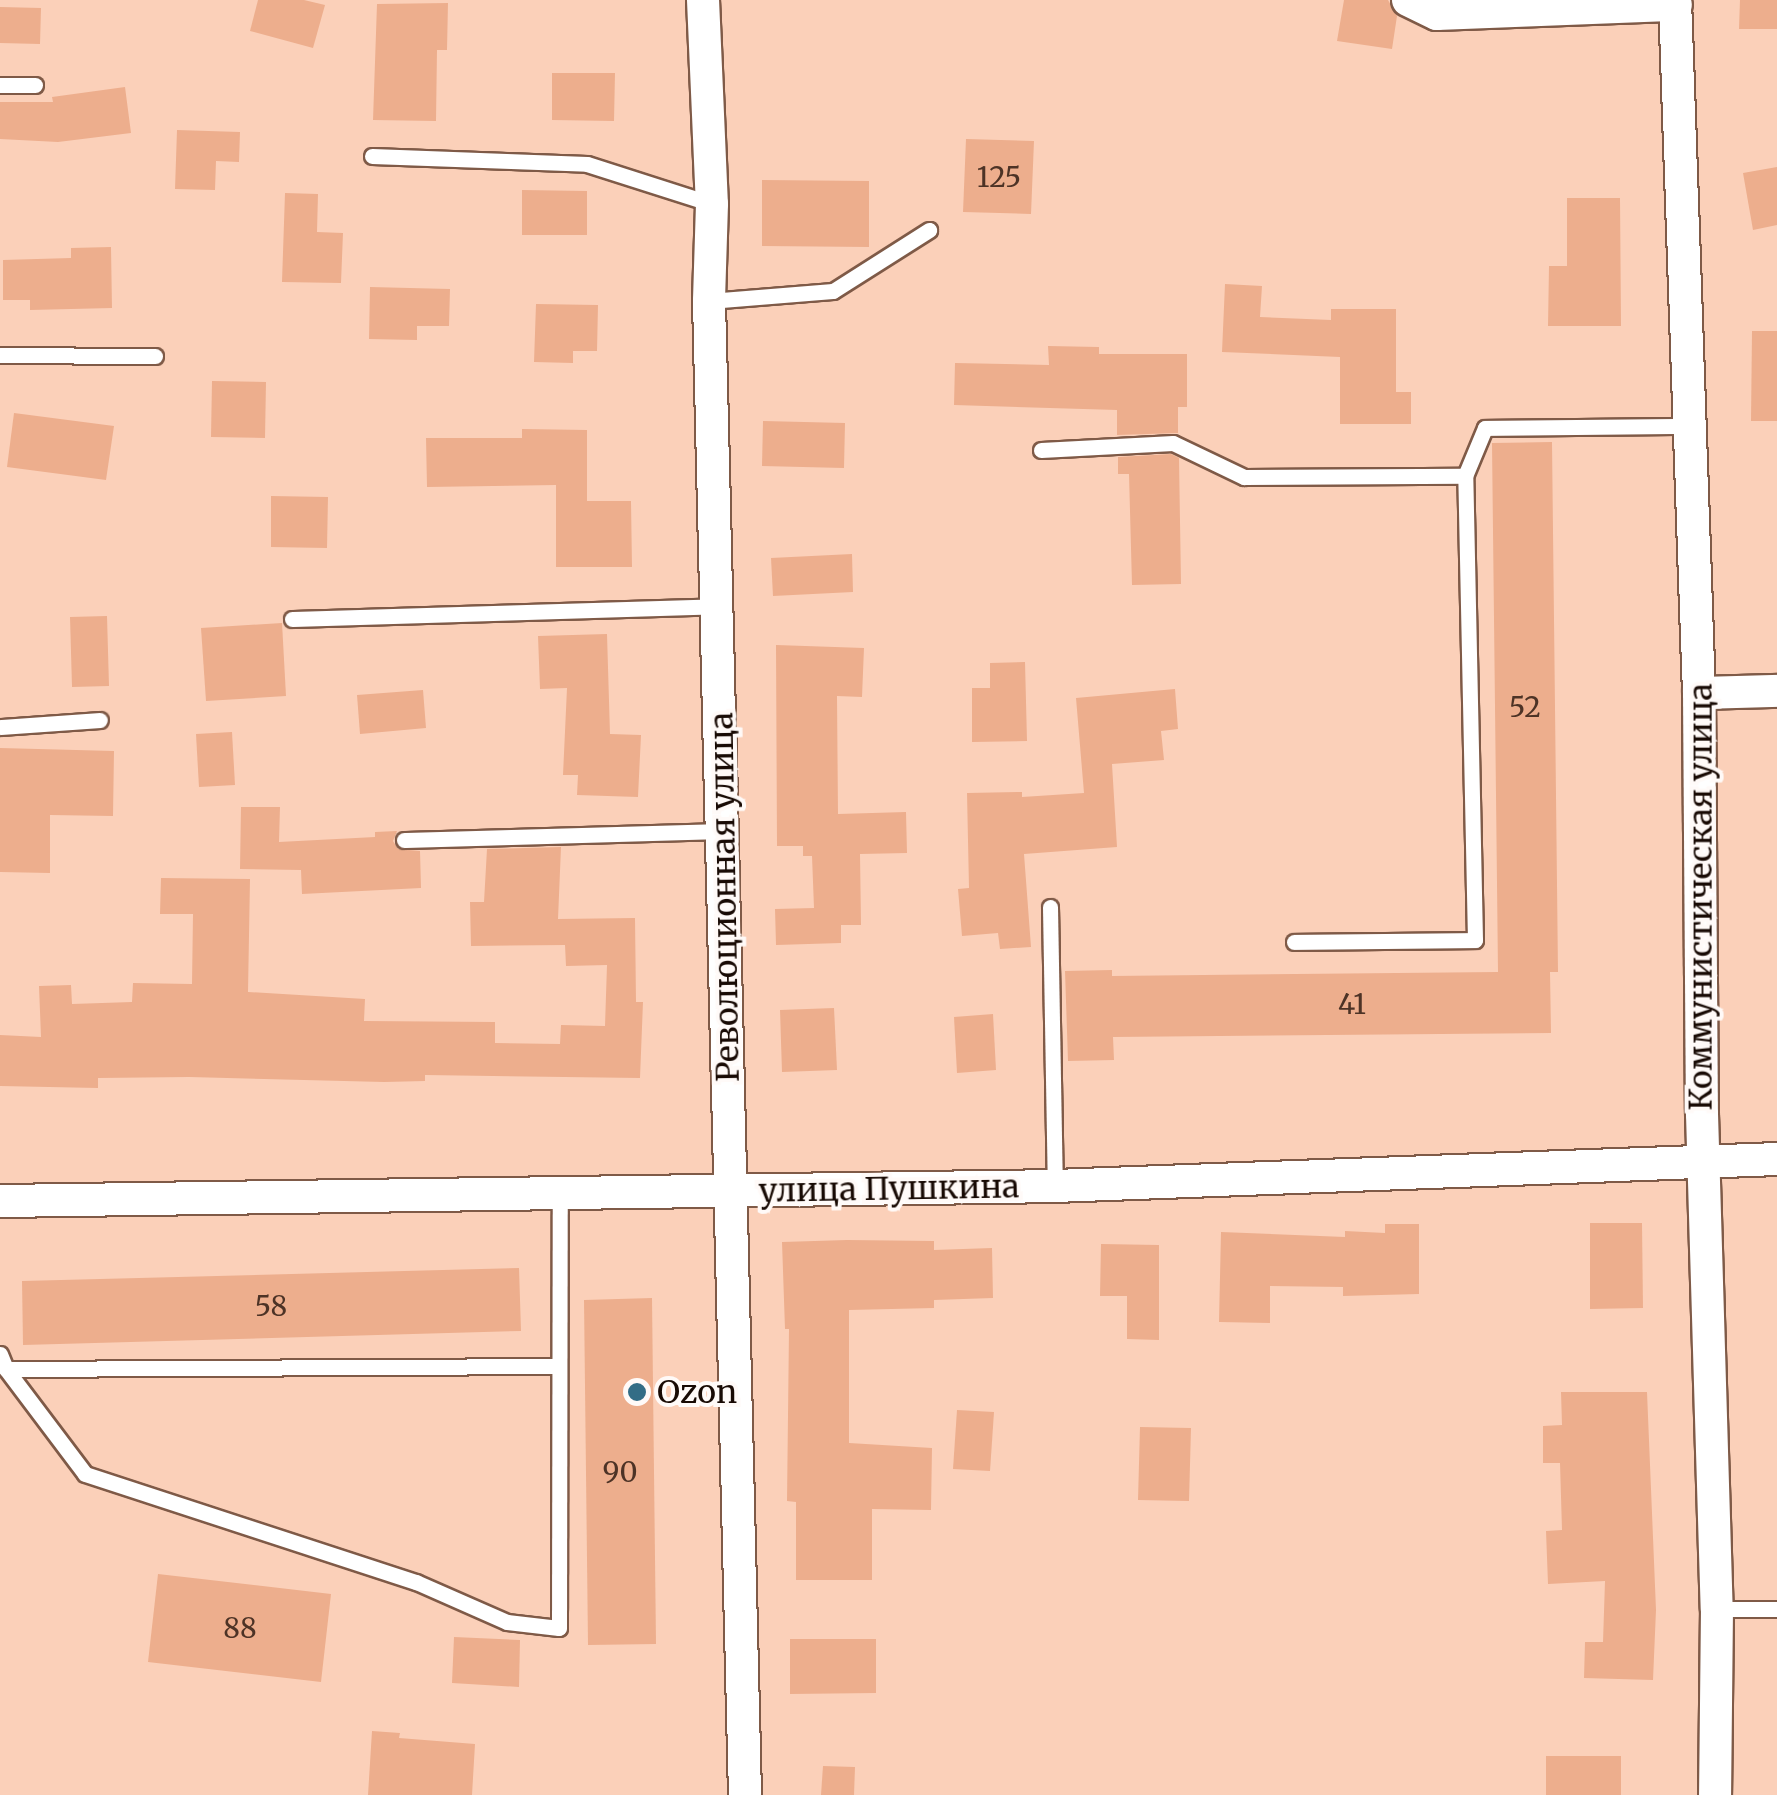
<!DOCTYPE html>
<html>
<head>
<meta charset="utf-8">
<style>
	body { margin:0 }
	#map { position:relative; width:1777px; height:1795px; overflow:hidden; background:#fbd0b9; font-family:Merriweather,serif }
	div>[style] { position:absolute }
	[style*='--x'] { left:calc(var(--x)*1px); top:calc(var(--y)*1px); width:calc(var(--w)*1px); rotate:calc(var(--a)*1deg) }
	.building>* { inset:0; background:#edae8d }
	.roads { filter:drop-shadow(2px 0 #7f5a47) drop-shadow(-2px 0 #7f5a47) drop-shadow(0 2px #7f5a47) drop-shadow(0 -2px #7f5a47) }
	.service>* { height:15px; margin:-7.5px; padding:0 7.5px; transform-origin:7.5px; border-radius:7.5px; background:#fff }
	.minor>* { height:32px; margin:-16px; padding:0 16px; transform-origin:16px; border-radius:16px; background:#fff }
	.dots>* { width:28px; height:28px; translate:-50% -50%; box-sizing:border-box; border:5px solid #fffaf8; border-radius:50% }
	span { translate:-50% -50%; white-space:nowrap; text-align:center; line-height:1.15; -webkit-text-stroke:8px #fffaf8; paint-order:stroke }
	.number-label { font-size:28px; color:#4d3326 }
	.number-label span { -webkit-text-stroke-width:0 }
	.street-label { font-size:32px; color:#180a04 }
	.poi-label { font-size:32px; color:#180a04 }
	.left { translate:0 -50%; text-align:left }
</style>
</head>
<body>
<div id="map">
	<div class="building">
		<div style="clip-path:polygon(258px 0,304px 0,325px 5px,313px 48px,250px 31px)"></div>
		<div style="clip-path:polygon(1344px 0,1388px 0,1397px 16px,1392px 49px,1337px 41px)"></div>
		<div style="clip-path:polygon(1740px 0,1777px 0,1777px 29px,1739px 29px)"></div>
		<div style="clip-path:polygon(448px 3px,447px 50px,437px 50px,436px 121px,373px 120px,377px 4px)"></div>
		<div style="clip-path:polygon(0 7px,41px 8px,40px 44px,0 43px)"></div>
		<div style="clip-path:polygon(552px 73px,615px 73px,614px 121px,552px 120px)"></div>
		<div style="clip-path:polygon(125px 87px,131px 133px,58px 142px,0 139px,0 102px,53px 102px,52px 97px)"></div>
		<div style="clip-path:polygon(177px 130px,240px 132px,239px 162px,216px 161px,215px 190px,175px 189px)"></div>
		<div style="clip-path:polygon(966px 139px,1034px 141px,1031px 214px,963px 212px)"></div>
		<div style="clip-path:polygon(1777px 167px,1777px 225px,1753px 230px,1743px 173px)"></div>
		<div style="clip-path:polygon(762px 180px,869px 181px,869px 247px,762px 246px)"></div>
		<div style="clip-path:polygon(522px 190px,587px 191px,587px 235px,522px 235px)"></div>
		<div style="clip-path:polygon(285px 193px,318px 194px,317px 232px,343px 233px,341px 283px,282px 282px)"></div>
		<div style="clip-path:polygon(1567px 198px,1620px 198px,1621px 326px,1548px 326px,1549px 266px,1567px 266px)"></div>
		<div style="clip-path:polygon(111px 247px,112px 308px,30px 310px,30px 300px,3px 300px,3px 260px,71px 258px,71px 248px)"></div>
		<div style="clip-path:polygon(1225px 284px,1262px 286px,1260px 317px,1331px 320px,1331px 309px,1396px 309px,1396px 392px,1411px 392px,1411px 424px,1340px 424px,1340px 357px,1222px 352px)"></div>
		<div style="clip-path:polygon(370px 287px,450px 289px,449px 326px,417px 326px,417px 340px,369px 339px)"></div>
		<div style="clip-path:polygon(536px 304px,598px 305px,597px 351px,573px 351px,573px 363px,534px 362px)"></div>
		<div style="clip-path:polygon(1752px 331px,1777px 331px,1777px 421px,1751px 421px)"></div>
		<div style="clip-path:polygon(1048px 346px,1099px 347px,1099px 354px,1187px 354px,1187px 407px,1178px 407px,1178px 433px,1117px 435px,1117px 410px,954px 405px,955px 363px,1049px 365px)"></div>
		<div style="clip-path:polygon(212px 381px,266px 382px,265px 438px,211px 437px)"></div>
		<div style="clip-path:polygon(14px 413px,114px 426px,106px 480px,7px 467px)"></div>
		<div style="clip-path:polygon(763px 421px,845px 423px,844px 468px,762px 466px)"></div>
		<div style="clip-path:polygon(522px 429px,587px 430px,587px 501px,631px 501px,632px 567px,556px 567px,556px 485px,427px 487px,426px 438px,522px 438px)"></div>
		<div style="clip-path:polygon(1552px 442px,1558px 972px,1550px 972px,1551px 1033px,1113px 1037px,1114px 1060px,1068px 1061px,1065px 971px,1112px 970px,1112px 976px,1498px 972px,1492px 443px)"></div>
		<div style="clip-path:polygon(1171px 454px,1179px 458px,1181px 584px,1132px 585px,1129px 474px,1118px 474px,1118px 457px)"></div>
		<div style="clip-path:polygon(271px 496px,328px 497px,327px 548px,271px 547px)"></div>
		<div style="clip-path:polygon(852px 554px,853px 592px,773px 596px,771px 558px)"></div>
		<div style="clip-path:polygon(107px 616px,109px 686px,72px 687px,70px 617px)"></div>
		<div style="clip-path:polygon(282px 623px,286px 696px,206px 701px,201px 628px)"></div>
		<div style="clip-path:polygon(607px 634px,610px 734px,641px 735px,638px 797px,577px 795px,578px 775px,563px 775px,567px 688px,540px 689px,538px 636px)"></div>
		<div style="clip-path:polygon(776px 645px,864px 648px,862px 697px,837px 696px,838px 814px,906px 812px,907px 853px,860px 854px,861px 925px,841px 925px,841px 943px,776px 945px,775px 909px,814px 908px,812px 856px,803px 856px,803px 846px,777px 846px)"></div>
		<div style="clip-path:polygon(1025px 662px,1027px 741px,972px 742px,972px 688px,990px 688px,990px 663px)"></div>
		<div style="clip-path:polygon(1175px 689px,1178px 729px,1161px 731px,1164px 760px,1112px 764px,1117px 847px,1024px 854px,1031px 947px,1000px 949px,998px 933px,962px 936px,958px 889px,969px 888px,967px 793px,1022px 792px,1022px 797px,1084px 793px,1076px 698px)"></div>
		<div style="clip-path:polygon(423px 690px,426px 728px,360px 734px,357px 695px)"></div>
		<div style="clip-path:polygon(232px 732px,235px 785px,199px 787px,196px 734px)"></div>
		<div style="clip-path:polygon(0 748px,114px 751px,113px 816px,50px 815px,50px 873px,0 872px)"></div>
		<div style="clip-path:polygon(241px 807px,280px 807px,279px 842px,375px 837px,375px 832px,397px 831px,393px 841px,398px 849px,420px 851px,421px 888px,302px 894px,301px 870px,240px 869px)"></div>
		<div style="clip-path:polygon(561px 847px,558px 919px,635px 918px,636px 1002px,643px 1002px,640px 1078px,425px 1075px,425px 1081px,384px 1082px,189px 1077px,98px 1078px,98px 1088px,0 1086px,0 1035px,41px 1037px,39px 986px,71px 985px,72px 1004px,132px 1002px,133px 983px,192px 984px,193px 914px,160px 914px,161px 878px,250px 879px,248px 992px,365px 999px,364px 1021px,495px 1022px,495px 1043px,560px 1044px,561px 1025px,605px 1026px,607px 965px,566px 966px,565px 945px,471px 946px,470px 902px,484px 902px,487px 849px)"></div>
		<div style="clip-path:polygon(834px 1008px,837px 1070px,782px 1072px,780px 1010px)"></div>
		<div style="clip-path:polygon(993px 1014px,996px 1070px,957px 1073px,954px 1017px)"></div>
		<div style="clip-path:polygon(1590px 1223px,1642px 1223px,1643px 1308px,1590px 1309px)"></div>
		<div style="clip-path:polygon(1385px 1224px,1419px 1224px,1419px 1294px,1343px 1296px,1343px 1287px,1270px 1286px,1270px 1323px,1219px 1322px,1221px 1232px,1345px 1237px,1345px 1231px,1385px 1233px)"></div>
		<div style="clip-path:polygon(847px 1240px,934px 1241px,934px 1250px,992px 1248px,993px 1298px,934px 1300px,934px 1308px,849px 1310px,849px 1443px,932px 1448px,931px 1510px,872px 1509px,872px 1580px,796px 1580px,796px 1502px,787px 1501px,789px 1329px,785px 1329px,782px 1242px)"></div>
		<div style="clip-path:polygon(1101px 1244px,1159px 1245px,1159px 1340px,1127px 1339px,1127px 1296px,1100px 1296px)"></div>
		<div style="clip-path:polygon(519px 1268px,521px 1331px,23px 1345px,22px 1281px)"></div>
		<div style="clip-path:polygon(652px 1298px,656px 1644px,588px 1645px,584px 1300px)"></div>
		<div style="clip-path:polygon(1561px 1392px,1647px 1392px,1656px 1610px,1653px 1680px,1584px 1678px,1585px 1642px,1603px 1642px,1605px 1581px,1548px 1584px,1546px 1531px,1562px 1530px,1560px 1463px,1543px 1463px,1543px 1426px,1562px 1425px)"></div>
		<div style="clip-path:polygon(957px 1410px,994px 1412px,990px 1471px,953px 1469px)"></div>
		<div style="clip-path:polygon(1140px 1427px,1191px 1428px,1189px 1501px,1138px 1500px)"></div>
		<div style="clip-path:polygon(158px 1574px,331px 1594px,321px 1682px,148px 1662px)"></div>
		<div style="clip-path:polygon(454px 1637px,520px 1640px,519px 1687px,452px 1683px)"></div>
		<div style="clip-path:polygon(790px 1639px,876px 1639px,876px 1693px,790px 1694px)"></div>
		<div style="clip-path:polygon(372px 1731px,400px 1733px,399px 1738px,475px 1744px,472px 1795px,368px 1795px)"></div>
		<div style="clip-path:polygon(1546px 1756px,1621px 1756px,1621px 1795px,1546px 1795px)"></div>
		<div style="clip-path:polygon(823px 1766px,855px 1767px,854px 1795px,821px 1795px)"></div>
	</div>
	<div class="roads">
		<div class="service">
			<div style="--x:0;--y:85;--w:35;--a:0"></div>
			<div style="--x:372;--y:156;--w:215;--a:2.1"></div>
			<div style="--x:587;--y:164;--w:131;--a:17.7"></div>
			<div style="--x:709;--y:301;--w:124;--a:-4.6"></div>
			<div style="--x:833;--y:291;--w:114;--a:-32.4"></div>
			<div style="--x:0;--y:355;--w:155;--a:0.4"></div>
			<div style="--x:1041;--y:450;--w:132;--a:-3"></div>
			<div style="--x:1173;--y:443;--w:79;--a:25.6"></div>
			<div style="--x:1244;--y:477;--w:221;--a:-0.3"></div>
			<div style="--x:292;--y:619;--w:427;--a:-1.7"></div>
			<div style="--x:0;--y:727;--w:100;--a:-4"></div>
			<div style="--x:404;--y:840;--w:320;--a:-1.6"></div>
			<div style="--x:1050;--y:907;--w:279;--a:89"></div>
			<div style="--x:1294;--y:942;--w:181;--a:-0.6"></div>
			<div style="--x:1475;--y:940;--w:464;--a:-91.2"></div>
			<div style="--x:1465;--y:476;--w:52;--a:-67.4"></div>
			<div style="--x:1485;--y:428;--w:207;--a:-0.6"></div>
			<div style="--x:0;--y:1354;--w:16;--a:68"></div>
			<div style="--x:6;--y:1369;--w:131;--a:53"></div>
			<div style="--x:85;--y:1474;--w:348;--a:18.1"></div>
			<div style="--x:416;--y:1582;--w:99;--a:23.7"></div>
			<div style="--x:507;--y:1622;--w:52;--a:6.6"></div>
			<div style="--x:559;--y:1628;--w:433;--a:-89.9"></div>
			<div style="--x:6;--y:1369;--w:550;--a:-0.31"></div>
			<div style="--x:1717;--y:1609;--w:60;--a:0"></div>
		</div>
		<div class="minor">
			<div style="--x:703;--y:0;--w:204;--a:87.5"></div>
			<div style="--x:712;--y:204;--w:97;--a:91.8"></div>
			<div style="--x:709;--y:301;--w:1494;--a:88.62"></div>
			<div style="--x:1408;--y:0;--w:32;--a:26"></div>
			<div style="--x:1437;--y:14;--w:239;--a:-2.2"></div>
			<div style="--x:1675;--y:0;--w:693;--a:88.02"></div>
			<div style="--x:1699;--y:693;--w:421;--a:89.6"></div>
			<div style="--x:1702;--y:1114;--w:495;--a:88.3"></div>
			<div style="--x:1717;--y:1609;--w:186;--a:90.6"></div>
			<div style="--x:1699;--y:693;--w:78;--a:-1.5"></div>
			<div style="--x:0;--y:1201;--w:1055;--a:-0.81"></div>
			<div style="--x:1055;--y:1186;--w:723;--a:-2.14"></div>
		</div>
	</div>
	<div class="dots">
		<div style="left:637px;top:1392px;background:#336d86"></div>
	</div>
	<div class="number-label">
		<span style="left:999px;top:177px">125</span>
		<span style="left:1525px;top:707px">52</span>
		<span style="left:1352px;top:1004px">41</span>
		<span style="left:271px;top:1306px">58</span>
		<span style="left:620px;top:1472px">90</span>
		<span style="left:240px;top:1628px">88</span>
	</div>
	<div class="street-label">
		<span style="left:725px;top:897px;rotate:-91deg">Революционная улица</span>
		<span style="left:1701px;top:897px;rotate:-90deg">Коммунистическая улица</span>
		<span style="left:889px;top:1189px;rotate:-1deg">улица Пушкина</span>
	</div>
	<div class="poi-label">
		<span class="left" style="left:657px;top:1392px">Ozon</span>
	</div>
</div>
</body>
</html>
